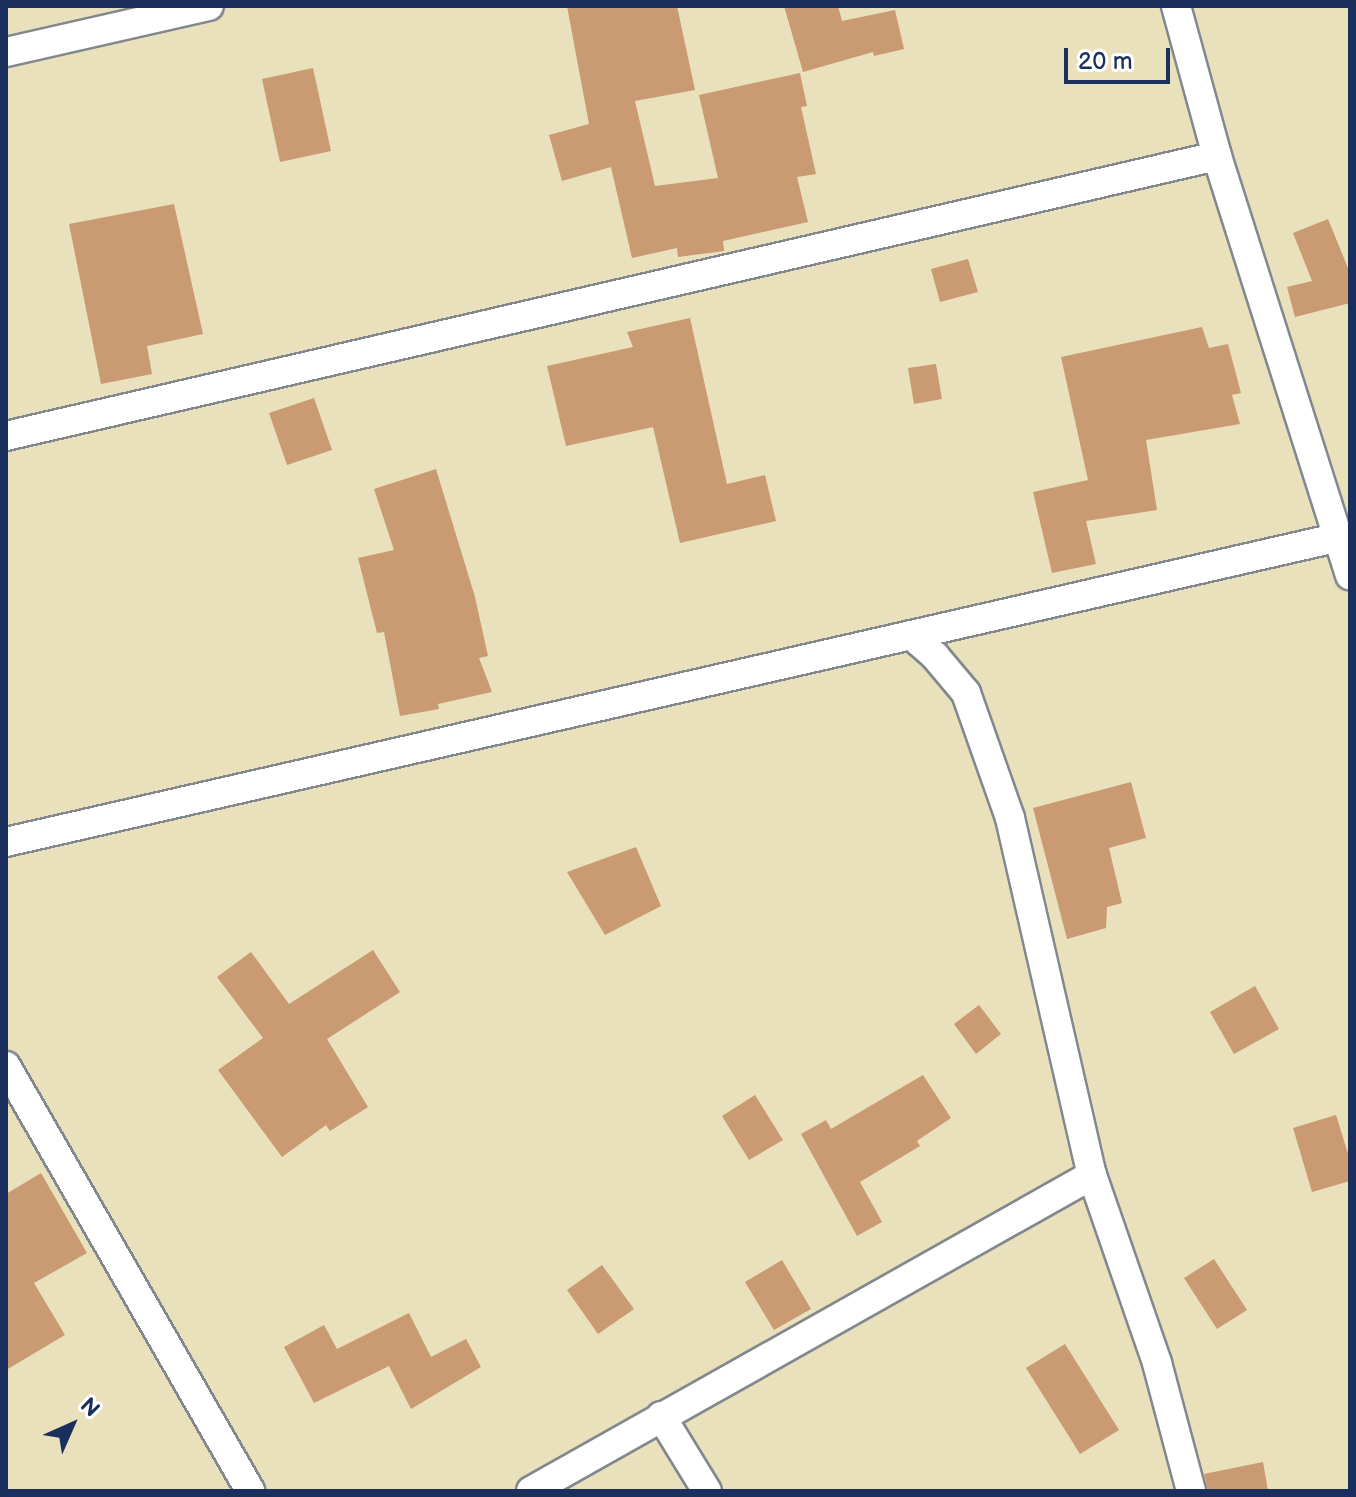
<!DOCTYPE html>
<html>
<head>
<meta charset="utf-8">
<style>
	body { margin:0 }
	#map { position:relative; width:1356px; height:1497px; overflow:hidden; background:#e9e0bc; font-family:"Balsamiq Sans",sans-serif }
	div>[style] { position:absolute }
	[style*='--x'] { left:calc(var(--x)*1px); top:calc(var(--y)*1px); width:calc(var(--w)*1px); rotate:calc(var(--a)*1deg) }
	.building>* { inset:0; background:#ca9a73 }
	.roads { filter:drop-shadow(2px 0 #82888d) drop-shadow(-2px 0 #82888d) drop-shadow(0 2px #82888d) drop-shadow(0 -2px #82888d) }
	.street>* { height:28px; margin:-14px; padding:0 14px; transform-origin:14px; border-radius:14px; background:#fff }
	span { translate:-50% -50%; white-space:nowrap; text-align:center; line-height:1.15; -webkit-text-stroke:8px #fff; paint-order:stroke }
	.frame { position:absolute; inset:0; border:8px solid #1b2f5e; pointer-events:none }
	.north { position:absolute; left:32px; top:1385px; width:80px; height:80px; -webkit-text-stroke:6px #fff; paint-order:stroke; rotate:45deg; font-size:22px; font-weight:700; line-height:32px; text-align:center; color:#1b2f5e }
	.north::after { content:''; display:block; margin:auto; width:28px; height:36px; background:#1b2f5e; clip-path:polygon(50% 0,100% 100%,50% 72%,0 100%) }
	.scale { position:absolute; left:1064px; top:48px; width:106px; height:36px; box-sizing:border-box; border:4px solid #1b2f5e; border-top:0; padding-left:10px; font-size:24px; line-height:28px; white-space:nowrap; color:#1b2f5e; -webkit-text-stroke:6px #fff; paint-order:stroke }
</style>
</head>
<body>
<div id="map">
	<div class="building">
		<div style="clip-path:polygon(567px 6px,677px 6px,695px 90px,635px 101px,655px 186px,718px 178px,699px 95px,800px 73px,807px 106px,801px 107px,816px 174px,797px 177px,808px 222px,723px 241px,724px 251px,678px 257px,677px 248px,632px 258px,611px 167px,562px 181px,549px 135px,589px 124px)"></div>
		<div style="clip-path:polygon(784px 6px,838px 6px,842px 21px,895px 10px,904px 49px,874px 56px,873px 52px,803px 72px)"></div>
		<div style="clip-path:polygon(313px 68px,331px 151px,280px 162px,262px 79px)"></div>
		<div style="clip-path:polygon(174px 204px,203px 334px,147px 346px,152px 374px,101px 384px,69px 224px)"></div>
		<div style="clip-path:polygon(1328px 219px,1350px 273px,1350px 303px,1295px 317px,1287px 287px,1312px 281px,1293px 233px)"></div>
		<div style="clip-path:polygon(968px 259px,978px 292px,940px 302px,931px 269px)"></div>
		<div style="clip-path:polygon(690px 318px,727px 484px,765px 475px,776px 521px,680px 543px,653px 427px,566px 446px,547px 366px,633px 347px,627px 332px)"></div>
		<div style="clip-path:polygon(1202px 327px,1209px 348px,1228px 344px,1241px 393px,1232px 395px,1240px 424px,1146px 440px,1157px 510px,1086px 521px,1096px 564px,1052px 573px,1033px 492px,1088px 480px,1061px 357px)"></div>
		<div style="clip-path:polygon(936px 364px,942px 399px,914px 404px,908px 368px)"></div>
		<div style="clip-path:polygon(314px 398px,332px 450px,287px 465px,269px 413px)"></div>
		<div style="clip-path:polygon(436px 469px,475px 597px,488px 656px,479px 658px,492px 692px,438px 704px,439px 709px,400px 716px,384px 632px,377px 633px,358px 558px,394px 550px,374px 489px)"></div>
		<div style="clip-path:polygon(1131px 782px,1146px 838px,1109px 848px,1122px 903px,1107px 907px,1106px 928px,1067px 939px,1033px 808px)"></div>
		<div style="clip-path:polygon(636px 847px,661px 906px,605px 935px,567px 872px)"></div>
		<div style="clip-path:polygon(373px 950px,400px 992px,327px 1039px,368px 1107px,330px 1131px,326px 1125px,282px 1157px,218px 1070px,263px 1038px,217px 977px,251px 952px,289px 1004px)"></div>
		<div style="clip-path:polygon(1255px 986px,1279px 1029px,1234px 1054px,1210px 1012px)"></div>
		<div style="clip-path:polygon(979px 1005px,1001px 1034px,976px 1054px,954px 1024px)"></div>
		<div style="clip-path:polygon(923px 1075px,951px 1118px,917px 1141px,920px 1146px,860px 1182px,882px 1222px,857px 1236px,801px 1134px,826px 1120px,831px 1129px)"></div>
		<div style="clip-path:polygon(755px 1095px,783px 1140px,749px 1160px,722px 1116px)"></div>
		<div style="clip-path:polygon(1336px 1115px,1350px 1160px,1350px 1181px,1312px 1192px,1293px 1128px)"></div>
		<div style="clip-path:polygon(41px 1173px,87px 1253px,34px 1283px,65px 1335px,6px 1370px,6px 1194px)"></div>
		<div style="clip-path:polygon(1214px 1259px,1247px 1310px,1217px 1329px,1184px 1278px)"></div>
		<div style="clip-path:polygon(782px 1260px,811px 1309px,774px 1330px,745px 1282px)"></div>
		<div style="clip-path:polygon(602px 1265px,634px 1309px,598px 1334px,567px 1290px)"></div>
		<div style="clip-path:polygon(409px 1313px,431px 1357px,466px 1339px,481px 1367px,411px 1409px,389px 1366px,314px 1403px,284px 1347px,324px 1325px,337px 1349px)"></div>
		<div style="clip-path:polygon(1065px 1344px,1119px 1430px,1080px 1454px,1026px 1368px)"></div>
		<div style="clip-path:polygon(1263px 1462px,1268px 1491px,1208px 1491px,1204px 1474px)"></div>
	</div>
	<div class="roads">
		<div class="street">
			<div style="--x:1176;--y:6;--w:156;--a:74.7"></div>
			<div style="--x:1217;--y:156;--w:440;--a:72.4"></div>
			<div style="--x:6;--y:52;--w:208;--a:-12.8"></div>
			<div style="--x:6;--y:436;--w:1243;--a:-13.02"></div>
			<div style="--x:911;--y:635;--w:32;--a:41"></div>
			<div style="--x:935;--y:656;--w:48;--a:50"></div>
			<div style="--x:966;--y:693;--w:133;--a:70.6"></div>
			<div style="--x:1010;--y:818;--w:366;--a:77.1"></div>
			<div style="--x:1092;--y:1175;--w:199;--a:70.9"></div>
			<div style="--x:1157;--y:1363;--w:132;--a:75.1"></div>
			<div style="--x:6;--y:842;--w:1368;--a:-12.88"></div>
			<div style="--x:6;--y:1066;--w:490;--a:60.1"></div>
			<div style="--x:661;--y:1416;--w:88;--a:58.5"></div>
			<div style="--x:531;--y:1491;--w:644;--a:-29.39"></div>
		</div>
	</div>
	<div class="frame"></div>
	<div class="north">N</div>
	<div class="scale">20 m</div>
</div>
</body>
</html>
